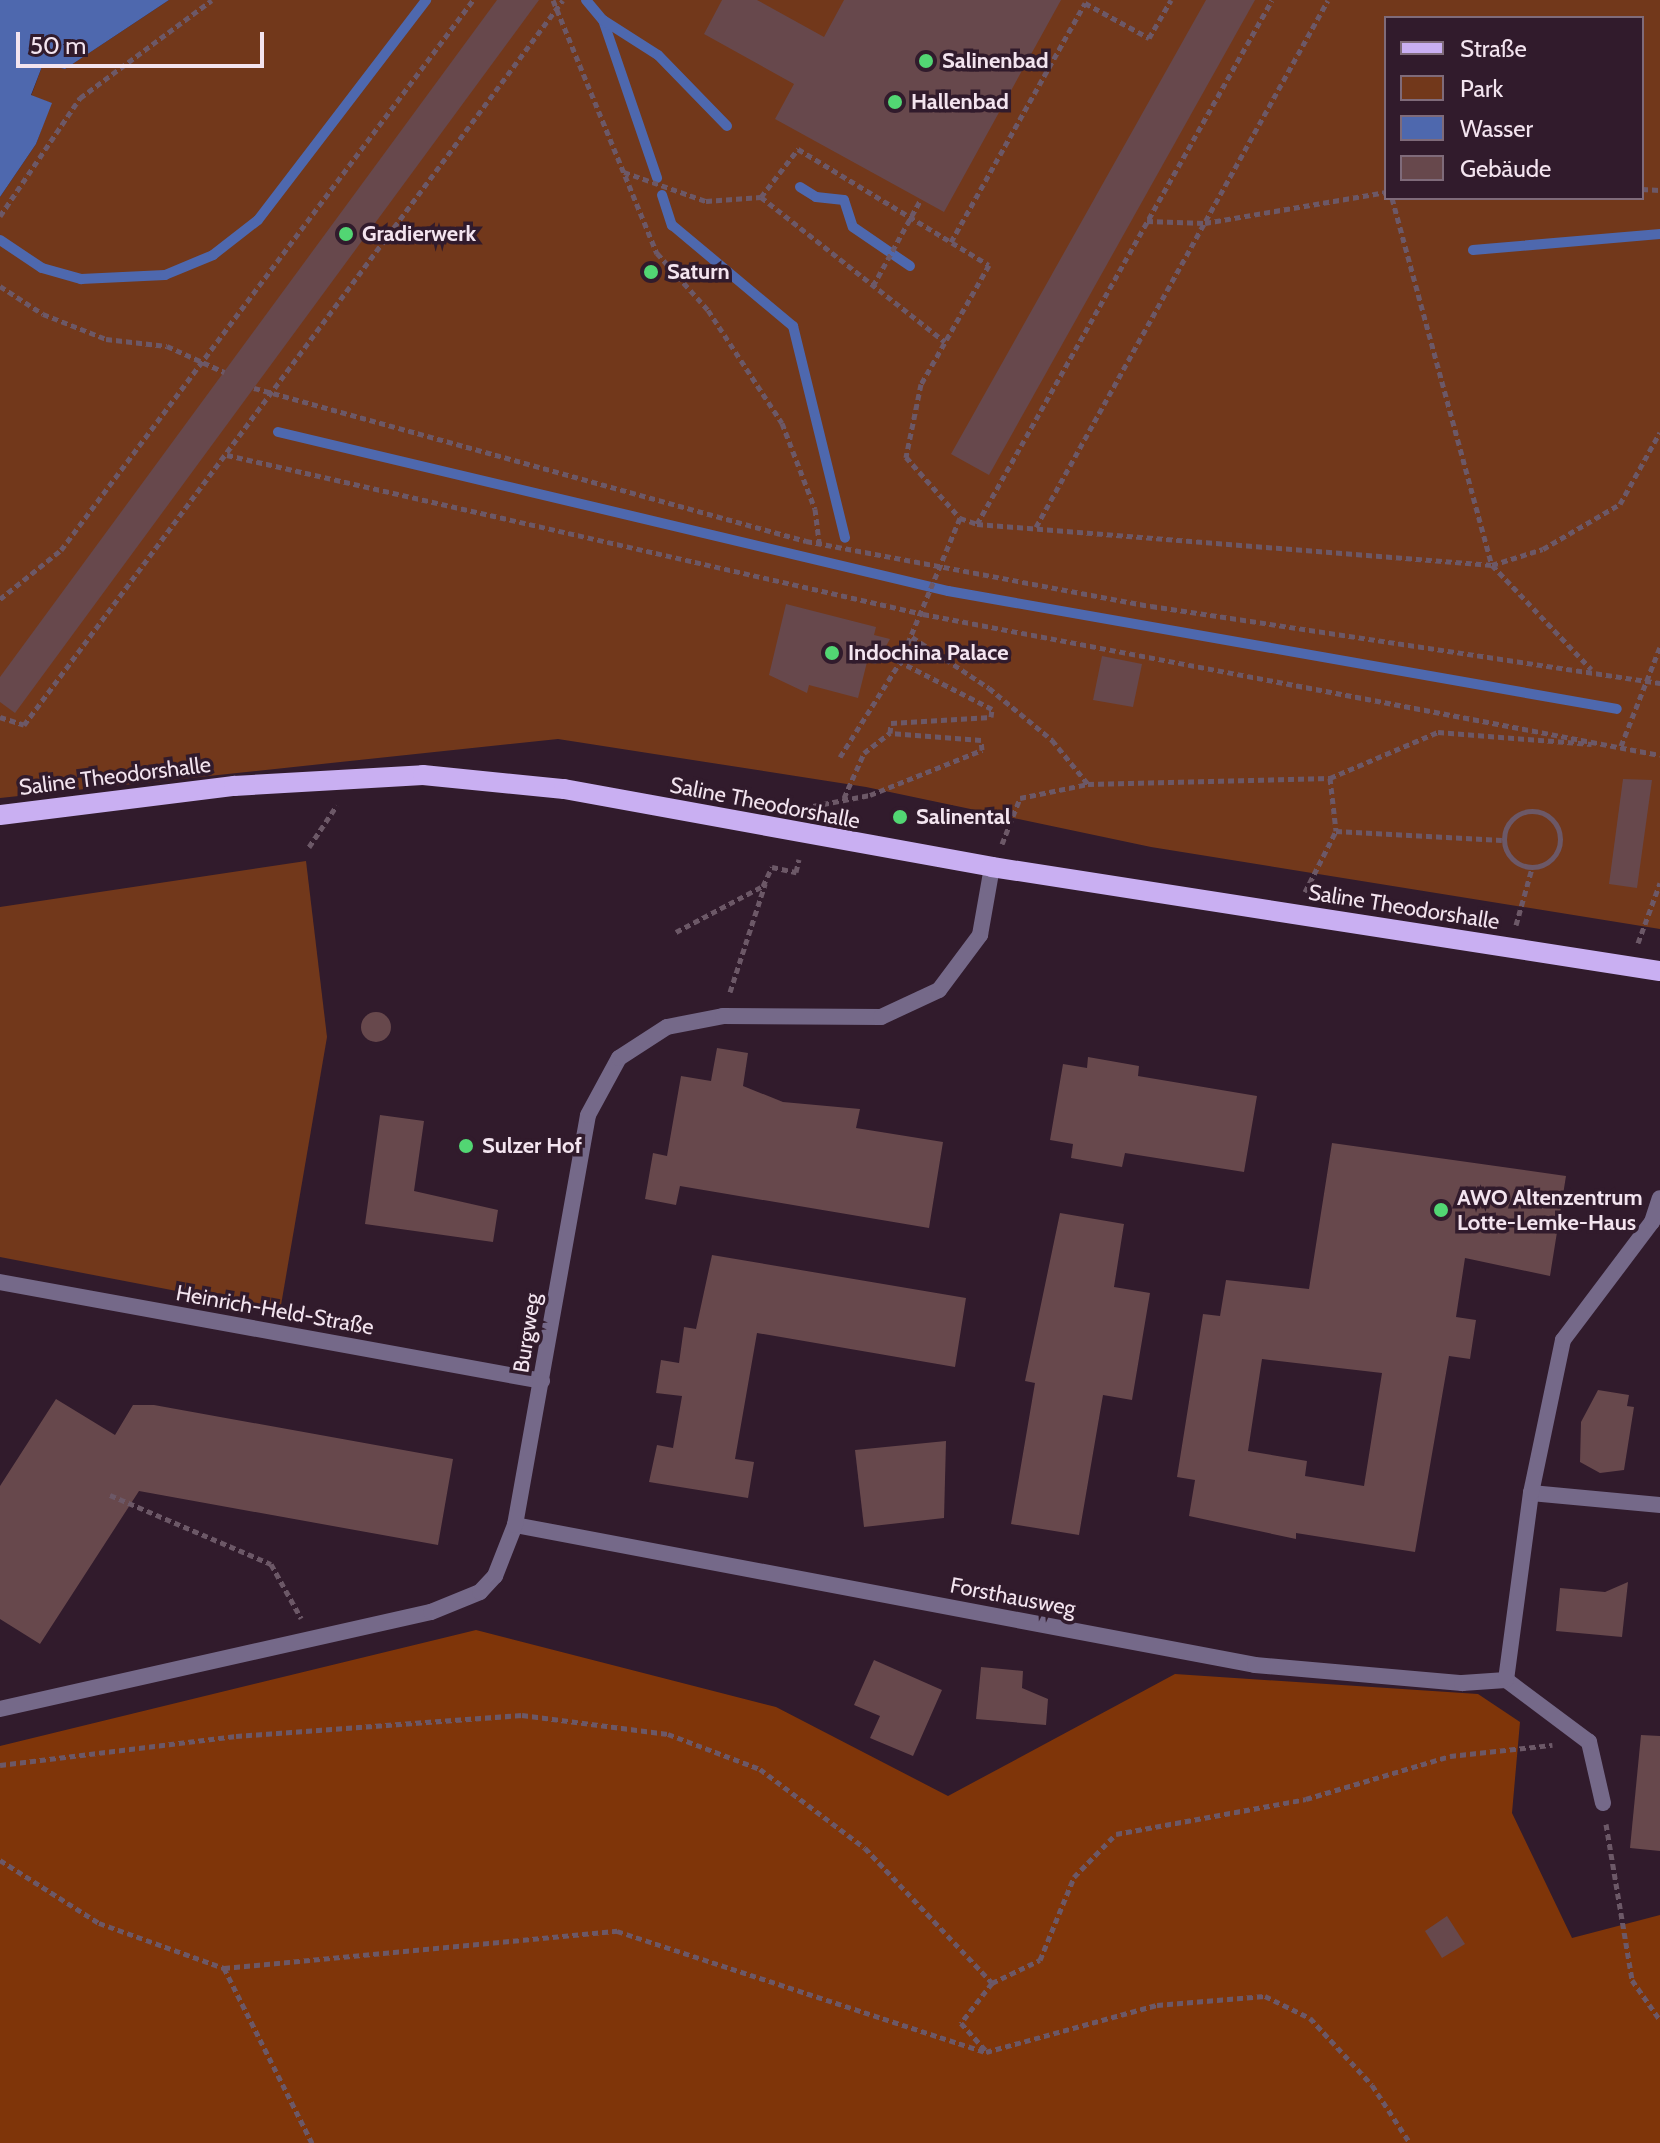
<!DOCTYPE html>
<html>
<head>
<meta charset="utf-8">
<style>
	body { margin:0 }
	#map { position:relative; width:1660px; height:2143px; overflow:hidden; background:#311b2c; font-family:Cabin,sans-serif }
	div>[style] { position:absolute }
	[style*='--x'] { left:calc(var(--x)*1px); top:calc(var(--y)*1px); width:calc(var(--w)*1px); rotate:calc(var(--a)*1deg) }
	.green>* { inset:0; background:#72381b }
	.forest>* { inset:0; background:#7f3509 }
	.water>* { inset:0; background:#4e68ae }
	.stream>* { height:10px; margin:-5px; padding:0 5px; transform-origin:5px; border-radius:5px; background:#4e68ae }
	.building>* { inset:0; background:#67484c }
	.round { border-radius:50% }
	.path>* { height:5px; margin-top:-2.5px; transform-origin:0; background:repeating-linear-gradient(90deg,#6c5867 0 6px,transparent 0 10px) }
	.path>.ring { margin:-2.5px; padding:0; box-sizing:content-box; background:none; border:5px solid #6c5867; border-radius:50% }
	.service>* { height:16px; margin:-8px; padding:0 8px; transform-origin:8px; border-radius:8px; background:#756989 }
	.minor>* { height:16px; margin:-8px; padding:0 8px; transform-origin:8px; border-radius:8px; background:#756989 }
	.primary>* { height:20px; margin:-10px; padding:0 10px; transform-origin:10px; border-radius:10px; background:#c9aff2 }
	.dots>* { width:22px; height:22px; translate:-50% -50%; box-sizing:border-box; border:4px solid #311b2c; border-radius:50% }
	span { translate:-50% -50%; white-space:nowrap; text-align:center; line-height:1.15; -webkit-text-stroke:7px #311b2c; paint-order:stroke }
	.poi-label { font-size:22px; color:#f3e4ef; font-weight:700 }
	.left { translate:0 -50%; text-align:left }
	.street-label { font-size:22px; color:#f3e4ef }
	.legend { position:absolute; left:1384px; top:16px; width:260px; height:184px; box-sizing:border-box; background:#311b2c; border:2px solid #7f6b7a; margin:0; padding:10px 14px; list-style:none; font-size:24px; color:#f3e4ef }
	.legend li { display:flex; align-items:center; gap:16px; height:40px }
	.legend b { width:40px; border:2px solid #7f6b7a }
	.scale { position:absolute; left:16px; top:32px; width:248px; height:36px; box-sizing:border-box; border:4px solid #f3e4ef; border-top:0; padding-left:10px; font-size:24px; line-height:28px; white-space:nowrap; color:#f3e4ef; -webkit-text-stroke:6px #311b2c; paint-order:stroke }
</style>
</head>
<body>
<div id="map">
	<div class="green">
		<div style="clip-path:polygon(evenodd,169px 0,1660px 0,1660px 929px,1151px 847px,866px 787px,558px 739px,0 798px,0 197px,36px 144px,51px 103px,31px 96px,43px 64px,65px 69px,169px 0,1386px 18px,1642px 18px,1642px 198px,1386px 198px,1386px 18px)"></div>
		<div style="clip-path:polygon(306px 861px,327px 1037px,280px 1311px,0 1257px,0 907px)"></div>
	</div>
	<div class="forest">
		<div style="clip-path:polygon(476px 1630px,776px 1707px,948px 1796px,1175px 1674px,1478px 1694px,1520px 1722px,1512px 1813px,1572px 1938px,1660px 1915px,1660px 2143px,0 2143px,0 1746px)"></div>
	</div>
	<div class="water">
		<div style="clip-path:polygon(0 0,169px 0,65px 69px,43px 64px,31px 95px,52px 103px,36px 144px,0 197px)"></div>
	</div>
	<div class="stream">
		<div style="--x:586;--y:0;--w:26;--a:50"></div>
		<div style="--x:603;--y:20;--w:167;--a:71.1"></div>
		<div style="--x:603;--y:20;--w:65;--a:32.5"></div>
		<div style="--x:658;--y:55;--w:99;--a:45.8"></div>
		<div style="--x:800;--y:187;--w:19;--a:32"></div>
		<div style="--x:816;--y:197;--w:28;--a:6"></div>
		<div style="--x:844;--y:200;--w:28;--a:72"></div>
		<div style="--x:853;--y:227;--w:69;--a:34.4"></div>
		<div style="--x:662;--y:195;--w:32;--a:72"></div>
		<div style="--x:672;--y:225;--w:158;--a:39.9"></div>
		<div style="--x:793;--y:326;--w:218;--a:76.2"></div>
		<div style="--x:0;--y:240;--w:50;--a:33.7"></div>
		<div style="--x:42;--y:268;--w:41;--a:15.8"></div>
		<div style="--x:81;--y:279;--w:84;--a:-2.7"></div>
		<div style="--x:165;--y:275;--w:52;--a:-22.6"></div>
		<div style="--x:213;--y:255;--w:57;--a:-37.9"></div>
		<div style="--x:258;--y:220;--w:277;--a:-52.6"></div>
		<div style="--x:1473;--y:250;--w:188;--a:-4.9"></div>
		<div style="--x:278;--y:432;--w:689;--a:13.35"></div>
		<div style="--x:948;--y:591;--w:679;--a:10"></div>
	</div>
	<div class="building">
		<div style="clip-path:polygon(497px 0,539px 0,15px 713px,0 702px,0 677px)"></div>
		<div style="clip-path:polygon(722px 0,757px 0,824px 37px,844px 0,1061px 0,944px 212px,775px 119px,794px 84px,704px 34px)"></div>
		<div style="clip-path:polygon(1206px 0,1255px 0,989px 475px,951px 454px)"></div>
		<div style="clip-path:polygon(786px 604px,876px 627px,874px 635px,890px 639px,876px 664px,867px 662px,858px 698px,809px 685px,807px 693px,769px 675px)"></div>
		<div style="clip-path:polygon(1102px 656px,1142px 664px,1133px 707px,1093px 700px)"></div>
		<div style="clip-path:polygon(1623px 779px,1652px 780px,1637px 888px,1609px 884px)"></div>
		<div class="round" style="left:361px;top:1012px;width:30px;height:30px"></div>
		<div style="clip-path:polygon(717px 1048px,748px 1053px,743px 1086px,783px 1102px,860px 1109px,856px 1128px,943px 1142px,929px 1228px,680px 1186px,676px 1205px,645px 1199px,653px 1153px,667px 1156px,681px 1076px,711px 1081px)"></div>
		<div style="clip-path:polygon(1088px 1057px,1139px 1066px,1138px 1076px,1257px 1096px,1244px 1172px,1125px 1153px,1122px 1167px,1071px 1158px,1073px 1144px,1050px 1140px,1063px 1064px,1087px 1068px)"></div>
		<div style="clip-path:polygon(380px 1115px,424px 1121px,414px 1191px,498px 1210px,493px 1242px,365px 1224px)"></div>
		<div style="clip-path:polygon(evenodd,1332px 1143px,1566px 1176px,1550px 1276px,1465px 1258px,1456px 1317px,1476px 1320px,1470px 1359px,1449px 1356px,1415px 1552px,1296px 1533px,1296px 1539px,1189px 1516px,1195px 1480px,1177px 1477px,1203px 1314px,1220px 1316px,1226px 1280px,1309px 1289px,1332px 1143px,1262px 1359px,1382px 1373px,1364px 1486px,1305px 1476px,1307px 1461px,1248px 1451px,1262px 1359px)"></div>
		<div style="clip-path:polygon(1060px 1213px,1124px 1224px,1114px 1287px,1150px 1293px,1132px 1400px,1103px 1395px,1079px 1535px,1011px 1524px,1035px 1383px,1025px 1381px)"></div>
		<div style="clip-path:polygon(712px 1255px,966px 1298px,955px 1367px,757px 1333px,735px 1459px,754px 1462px,748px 1498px,649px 1482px,657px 1445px,673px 1448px,682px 1396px,656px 1393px,661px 1360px,679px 1363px,684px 1327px,696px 1329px)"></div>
		<div style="clip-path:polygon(1598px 1390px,1629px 1395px,1627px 1406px,1634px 1407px,1624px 1470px,1600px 1473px,1580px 1462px,1581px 1422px)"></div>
		<div style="clip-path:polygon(56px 1399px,115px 1435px,133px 1405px,154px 1405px,453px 1459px,438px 1545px,139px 1491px,40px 1644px,0 1619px,0 1486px)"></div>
		<div style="clip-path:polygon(946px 1441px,944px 1518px,864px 1527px,855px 1450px)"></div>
		<div style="clip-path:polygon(1628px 1582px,1622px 1637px,1556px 1631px,1560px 1588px,1605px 1592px)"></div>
		<div style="clip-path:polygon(874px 1660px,942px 1690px,913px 1756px,870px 1738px,880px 1716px,854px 1705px)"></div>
		<div style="clip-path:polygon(981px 1667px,1023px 1671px,1022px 1688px,1048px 1699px,1046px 1725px,976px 1719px)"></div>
		<div style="clip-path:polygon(1641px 1735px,1660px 1736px,1660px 1851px,1630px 1848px)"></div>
		<div style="clip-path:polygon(1447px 1916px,1465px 1944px,1442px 1958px,1425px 1931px)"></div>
	</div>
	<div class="path">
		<div style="--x:553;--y:0;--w:274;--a:67.7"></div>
		<div style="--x:657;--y:253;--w:76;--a:48.2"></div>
		<div style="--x:708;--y:310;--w:135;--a:56.8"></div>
		<div style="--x:782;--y:423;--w:92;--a:69"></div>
		<div style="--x:815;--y:509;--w:34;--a:83"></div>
		<div style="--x:624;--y:172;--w:87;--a:19.5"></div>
		<div style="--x:706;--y:201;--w:55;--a:-4.2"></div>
		<div style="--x:761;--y:197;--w:61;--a:-52.4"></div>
		<div style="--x:798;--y:149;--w:223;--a:31.3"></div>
		<div style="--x:989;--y:265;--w:137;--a:119.7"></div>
		<div style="--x:921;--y:384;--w:75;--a:101.6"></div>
		<div style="--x:906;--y:457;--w:81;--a:48.5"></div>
		<div style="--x:960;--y:518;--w:18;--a:19"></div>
		<div style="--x:977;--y:524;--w:517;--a:4.55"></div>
		<div style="--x:1492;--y:565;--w:53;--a:-17.4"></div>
		<div style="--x:1543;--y:549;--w:89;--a:-30.3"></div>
		<div style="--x:1620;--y:504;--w:82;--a:-60.9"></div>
		<div style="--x:1642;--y:189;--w:18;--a:3"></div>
		<div style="--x:761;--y:197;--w:234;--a:38.2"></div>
		<div style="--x:1392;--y:198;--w:380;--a:74.8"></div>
		<div style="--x:1492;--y:565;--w:144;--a:46.4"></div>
		<div style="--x:0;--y:216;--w:143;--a:-55.9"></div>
		<div style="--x:80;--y:98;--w:164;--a:-36.6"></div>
		<div style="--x:1147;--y:221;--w:58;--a:2"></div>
		<div style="--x:1205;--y:223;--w:184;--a:-9.7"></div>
		<div style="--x:951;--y:242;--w:274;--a:-60.7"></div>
		<div style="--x:1085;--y:3;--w:73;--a:28.7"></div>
		<div style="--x:1149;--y:38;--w:44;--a:-59.9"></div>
		<div style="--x:0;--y:286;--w:51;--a:33.1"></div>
		<div style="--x:43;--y:314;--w:68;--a:21.6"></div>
		<div style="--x:106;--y:339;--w:61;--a:6.5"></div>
		<div style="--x:167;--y:346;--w:63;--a:24.5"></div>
		<div style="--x:873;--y:286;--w:99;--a:-61.1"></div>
		<div style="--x:254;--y:388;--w:573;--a:15.49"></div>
		<div style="--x:806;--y:541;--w:351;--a:10.7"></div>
		<div style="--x:1151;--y:606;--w:515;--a:8.6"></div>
		<div style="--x:227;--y:455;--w:714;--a:12.87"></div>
		<div style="--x:923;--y:614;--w:750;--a:10.83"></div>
		<div style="--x:977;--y:524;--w:601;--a:-60.62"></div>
		<div style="--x:1036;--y:527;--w:602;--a:-61.01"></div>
		<div style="--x:0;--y:599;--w:78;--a:-38.8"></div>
		<div style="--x:61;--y:550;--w:687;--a:-53.16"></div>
		<div style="--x:912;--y:637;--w:92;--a:33.5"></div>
		<div style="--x:989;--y:688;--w:82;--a:39.5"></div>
		<div style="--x:1052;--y:740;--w:57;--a:50.7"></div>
		<div style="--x:1088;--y:784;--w:242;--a:-1.4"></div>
		<div style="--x:1330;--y:778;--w:117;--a:-23.1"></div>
		<div style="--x:1438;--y:732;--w:154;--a:4.5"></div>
		<div style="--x:0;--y:717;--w:25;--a:18"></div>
		<div style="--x:24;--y:725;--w:903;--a:-53.37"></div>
		<div style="--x:1621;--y:746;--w:106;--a:-68.5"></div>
		<div style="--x:840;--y:757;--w:112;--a:-57.7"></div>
		<div style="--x:900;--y:662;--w:156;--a:-67.4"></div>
		<div style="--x:1330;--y:778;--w:53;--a:83.5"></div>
		<div style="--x:844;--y:798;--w:49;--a:-66"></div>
		<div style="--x:864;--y:753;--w:33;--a:-38"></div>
		<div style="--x:813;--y:806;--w:58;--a:-10.9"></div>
		<div style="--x:870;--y:795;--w:121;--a:-21.9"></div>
		<div style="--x:982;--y:750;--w:10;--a:-96"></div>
		<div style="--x:981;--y:740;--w:91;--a:-175.6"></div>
		<div style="--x:890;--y:733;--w:10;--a:-84"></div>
		<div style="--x:891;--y:723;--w:100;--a:-3.4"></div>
		<div style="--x:991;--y:717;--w:8;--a:-83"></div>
		<div style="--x:992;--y:709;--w:103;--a:-152.9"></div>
		<div class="ring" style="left:1504px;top:811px;width:51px;height:51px"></div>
		<div style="--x:1002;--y:844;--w:49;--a:-68.6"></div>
		<div style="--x:1020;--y:798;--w:69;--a:-11.6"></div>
		<div style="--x:309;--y:847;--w:50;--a:-56.3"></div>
		<div style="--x:1305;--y:892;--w:68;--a:-63.1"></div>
		<div style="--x:1336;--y:831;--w:166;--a:3.1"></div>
		<div style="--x:1516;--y:925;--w:59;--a:-74.3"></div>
		<div style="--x:676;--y:932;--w:98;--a:-27.9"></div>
		<div style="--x:763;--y:886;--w:21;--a:-65"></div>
		<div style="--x:772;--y:867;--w:25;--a:12"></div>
		<div style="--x:796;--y:872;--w:13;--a:-77"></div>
		<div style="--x:1638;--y:943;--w:64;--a:-69.9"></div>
		<div style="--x:730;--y:992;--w:114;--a:-72"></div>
		<div style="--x:110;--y:1495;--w:175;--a:23.2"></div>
		<div style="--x:271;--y:1564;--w:62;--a:60.9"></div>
		<div style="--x:0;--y:1765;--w:238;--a:-7"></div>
		<div style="--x:236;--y:1736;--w:287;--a:-4.2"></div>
		<div style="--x:522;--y:1715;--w:147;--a:7.4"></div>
		<div style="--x:668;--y:1734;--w:98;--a:20.8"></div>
		<div style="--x:760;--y:1769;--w:131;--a:37"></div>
		<div style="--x:865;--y:1848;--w:185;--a:46.7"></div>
		<div style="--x:992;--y:1983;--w:51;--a:127.8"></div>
		<div style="--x:961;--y:2023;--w:38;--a:48"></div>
		<div style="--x:1606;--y:1824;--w:158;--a:80.5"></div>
		<div style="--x:1632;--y:1980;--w:49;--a:55"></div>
		<div style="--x:0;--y:1860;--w:117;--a:32.5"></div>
		<div style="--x:99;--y:1923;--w:133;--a:19.8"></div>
		<div style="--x:224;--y:1968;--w:395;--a:-5.4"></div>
		<div style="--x:617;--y:1931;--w:388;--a:18.2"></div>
		<div style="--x:986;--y:2052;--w:177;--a:-15.4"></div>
		<div style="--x:1157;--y:2005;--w:108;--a:-4.8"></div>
		<div style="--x:1265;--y:1996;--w:50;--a:26.1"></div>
		<div style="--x:1310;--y:2018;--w:91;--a:47.2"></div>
		<div style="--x:1372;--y:2085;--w:69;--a:56.8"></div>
		<div style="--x:224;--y:1968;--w:196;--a:63.3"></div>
		<div style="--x:992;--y:1983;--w:53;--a:-25.6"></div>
		<div style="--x:1040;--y:1960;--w:90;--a:-67.7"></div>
		<div style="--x:1074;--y:1877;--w:60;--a:-45.7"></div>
		<div style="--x:1116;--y:1834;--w:193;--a:-10.4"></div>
		<div style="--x:1306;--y:1799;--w:150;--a:-16.6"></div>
		<div style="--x:1450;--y:1756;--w:103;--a:-6.2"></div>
	</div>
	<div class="service">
		<div style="--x:515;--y:1525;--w:753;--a:10.71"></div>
		<div style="--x:1255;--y:1665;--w:208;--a:5"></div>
		<div style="--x:1462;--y:1683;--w:44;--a:-3.9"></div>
	</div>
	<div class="minor">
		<div style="--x:0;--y:1282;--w:551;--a:10.35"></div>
		<div style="--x:1531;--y:1493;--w:130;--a:5.3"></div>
		<div style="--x:0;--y:1709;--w:442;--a:-12.7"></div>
		<div style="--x:431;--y:1612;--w:53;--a:-22.2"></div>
		<div style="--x:480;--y:1592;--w:22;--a:-47"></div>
		<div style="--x:495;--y:1576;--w:55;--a:-68.6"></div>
		<div style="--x:515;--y:1525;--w:416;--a:-79.9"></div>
		<div style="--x:588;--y:1115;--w:65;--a:-61.5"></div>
		<div style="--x:619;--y:1058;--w:57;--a:-32.9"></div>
		<div style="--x:667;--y:1027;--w:57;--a:-11.1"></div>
		<div style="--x:723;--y:1016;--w:158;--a:0.4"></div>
		<div style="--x:881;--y:1017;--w:64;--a:-25"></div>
		<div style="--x:939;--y:990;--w:69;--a:-53.3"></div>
		<div style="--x:980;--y:935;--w:69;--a:-80"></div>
		<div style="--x:1603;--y:1803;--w:63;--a:-102.9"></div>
		<div style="--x:1589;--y:1742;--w:104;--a:-143.2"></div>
		<div style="--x:1506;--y:1680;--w:189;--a:-82.4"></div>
		<div style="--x:1531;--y:1493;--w:156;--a:-78.2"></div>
		<div style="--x:1563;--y:1340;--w:148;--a:-53"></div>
		<div style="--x:1652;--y:1222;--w:25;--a:-72"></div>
	</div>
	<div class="primary">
		<div style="--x:0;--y:815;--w:236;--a:-7.1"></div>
		<div style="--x:234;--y:786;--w:189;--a:-3.3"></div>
		<div style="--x:423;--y:775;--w:142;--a:5.7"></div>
		<div style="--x:564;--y:789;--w:435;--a:10.3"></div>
		<div style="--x:992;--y:867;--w:676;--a:8.85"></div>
	</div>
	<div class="dots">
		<div style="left:926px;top:61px;background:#52d673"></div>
		<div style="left:895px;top:102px;background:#52d673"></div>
		<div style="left:346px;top:234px;background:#52d673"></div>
		<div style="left:651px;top:272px;background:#52d673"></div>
		<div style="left:832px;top:653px;background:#52d673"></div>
		<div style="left:900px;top:817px;background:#52d673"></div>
		<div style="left:466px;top:1146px;background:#52d673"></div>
		<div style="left:1441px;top:1210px;background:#52d673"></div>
	</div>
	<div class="poi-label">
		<span class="left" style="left:942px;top:61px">Salinenbad</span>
		<span class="left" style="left:911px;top:102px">Hallenbad</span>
		<span class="left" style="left:362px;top:234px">Gradierwerk</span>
		<span class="left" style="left:667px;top:272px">Saturn</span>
		<span class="left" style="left:848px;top:653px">Indochina Palace</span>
		<span class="left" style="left:916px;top:817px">Salinental</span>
		<span class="left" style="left:482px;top:1146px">Sulzer Hof</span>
		<span class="left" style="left:1457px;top:1210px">AWO Altenzentrum<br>Lotte-Lemke-Haus</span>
	</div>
	<div class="street-label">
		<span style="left:115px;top:776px;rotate:-7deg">Saline Theodorshalle</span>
		<span style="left:765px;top:803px;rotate:11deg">Saline Theodorshalle</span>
		<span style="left:1404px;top:907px;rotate:9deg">Saline Theodorshalle</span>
		<span style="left:275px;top:1310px;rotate:10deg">Heinrich-Held-Straße</span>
		<span style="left:527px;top:1333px;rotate:-81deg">Burgweg</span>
		<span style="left:1013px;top:1597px;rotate:11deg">Forsthausweg</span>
	</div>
	<ul class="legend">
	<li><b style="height:10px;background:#c9aff2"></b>Straße</li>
	<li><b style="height:22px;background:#72381b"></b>Park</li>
	<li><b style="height:22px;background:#4e68ae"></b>Wasser</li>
	<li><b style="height:22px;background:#67484c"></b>Gebäude</li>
	</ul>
	<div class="scale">50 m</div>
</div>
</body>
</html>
